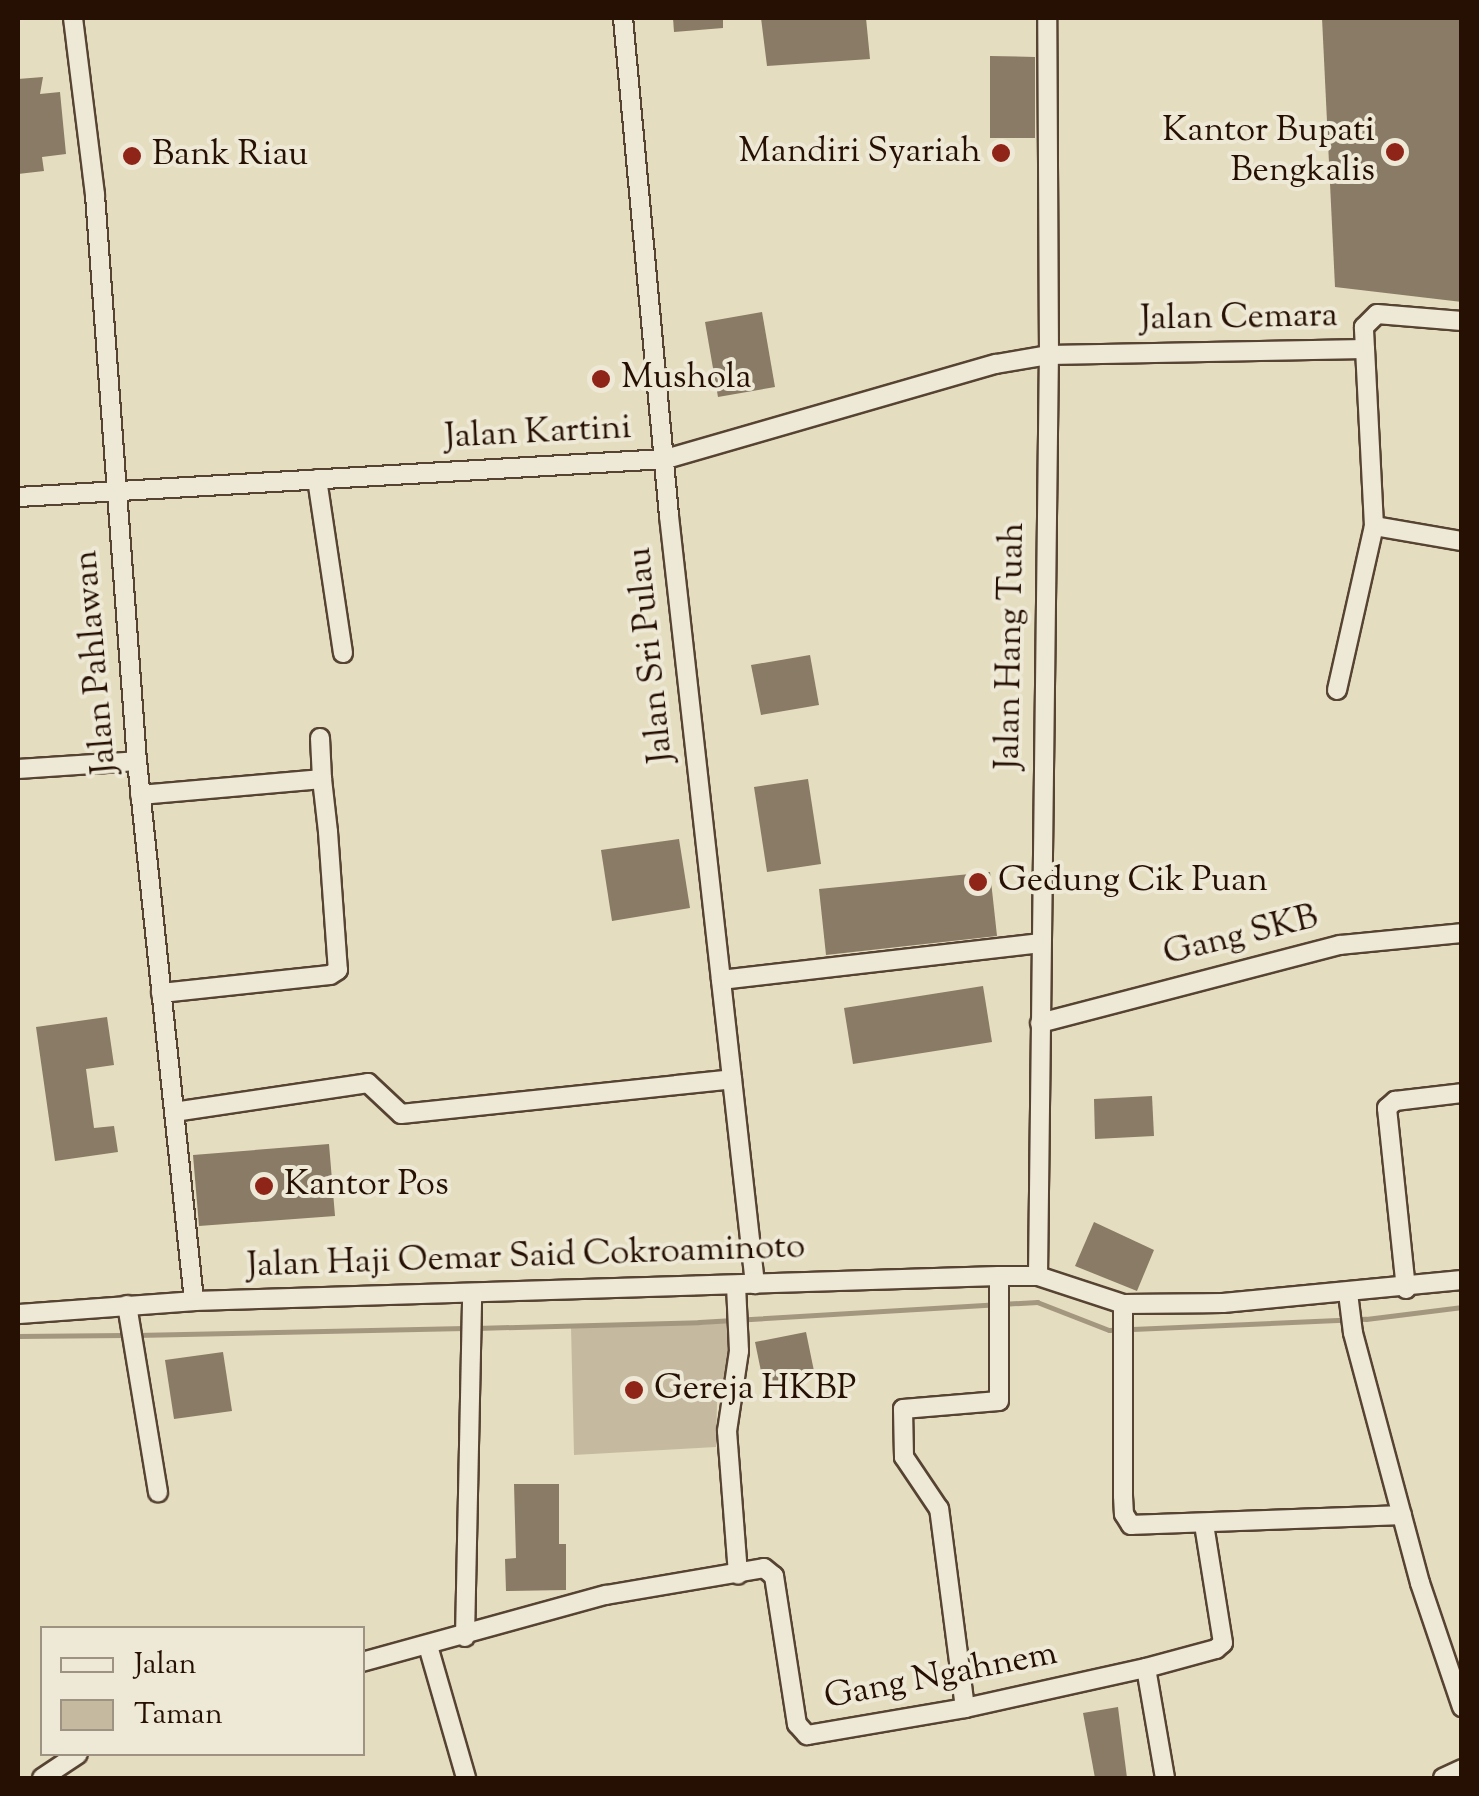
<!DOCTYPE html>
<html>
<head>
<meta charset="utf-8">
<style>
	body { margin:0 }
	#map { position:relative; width:1479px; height:1796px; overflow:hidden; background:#e5ddc0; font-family:"Sorts Mill Goudy",serif }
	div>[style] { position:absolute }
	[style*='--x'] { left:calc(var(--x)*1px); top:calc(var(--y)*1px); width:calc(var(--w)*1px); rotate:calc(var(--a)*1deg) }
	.green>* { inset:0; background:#c5baa0 }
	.stream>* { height:5px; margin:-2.5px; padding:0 2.5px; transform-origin:2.5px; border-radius:2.5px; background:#a49780 }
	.building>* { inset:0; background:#897b65 }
	.roads { filter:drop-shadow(2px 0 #564332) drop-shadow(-2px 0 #564332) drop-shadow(0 2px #564332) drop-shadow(0 -2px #564332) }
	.minor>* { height:18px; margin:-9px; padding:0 9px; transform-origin:9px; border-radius:9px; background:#eee9d6 }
	.dots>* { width:28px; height:28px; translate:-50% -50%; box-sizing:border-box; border:5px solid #eee9d6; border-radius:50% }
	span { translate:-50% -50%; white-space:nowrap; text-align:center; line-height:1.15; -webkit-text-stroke:8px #eee9d6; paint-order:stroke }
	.poi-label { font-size:35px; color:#261003 }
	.right { translate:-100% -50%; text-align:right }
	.left { translate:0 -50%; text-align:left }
	.street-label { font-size:35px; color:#261003 }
	.frame { position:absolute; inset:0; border:20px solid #261003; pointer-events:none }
	.legend { position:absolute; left:40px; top:1626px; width:325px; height:130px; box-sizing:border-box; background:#eee9d6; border:2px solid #9e9282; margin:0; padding:12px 18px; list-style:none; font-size:30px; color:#261003 }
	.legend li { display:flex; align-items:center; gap:20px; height:50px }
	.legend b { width:50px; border:2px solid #9e9282 }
</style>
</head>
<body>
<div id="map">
	<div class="green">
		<div style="clip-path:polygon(730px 1320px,735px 1353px,717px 1402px,716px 1447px,574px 1455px,571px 1327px)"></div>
	</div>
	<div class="stream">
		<div style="--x:476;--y:1328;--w:223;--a:-1.5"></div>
		<div style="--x:699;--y:1322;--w:339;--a:-3.4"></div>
		<div style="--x:1037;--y:1302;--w:77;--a:21.3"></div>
		<div style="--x:1109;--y:1330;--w:257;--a:-2.5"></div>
		<div style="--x:1366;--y:1319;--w:97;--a:-7.1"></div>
		<div style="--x:136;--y:1335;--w:329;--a:-1.2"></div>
		<div style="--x:18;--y:1336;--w:107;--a:-0.5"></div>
	</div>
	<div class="building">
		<div style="clip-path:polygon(673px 18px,723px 18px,723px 28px,674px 32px)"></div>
		<div style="clip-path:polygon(761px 18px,866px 18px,870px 59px,767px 66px)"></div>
		<div style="clip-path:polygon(1322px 18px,1462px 18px,1462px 302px,1335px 287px)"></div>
		<div style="clip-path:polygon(990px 56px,1035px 57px,1035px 138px,990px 138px)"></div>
		<div style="clip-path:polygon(43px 77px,40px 94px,60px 92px,66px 154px,42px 157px,44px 171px,18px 174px,18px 79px)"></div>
		<div style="clip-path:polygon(762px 312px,775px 387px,718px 397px,705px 322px)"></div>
		<div style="clip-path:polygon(810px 655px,819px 705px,761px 715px,751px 665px)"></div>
		<div style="clip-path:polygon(808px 779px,821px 864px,767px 872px,754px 787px)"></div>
		<div style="clip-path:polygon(679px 839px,690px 908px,612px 921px,601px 850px)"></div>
		<div style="clip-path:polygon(990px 872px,997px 936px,826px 955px,819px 889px)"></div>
		<div style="clip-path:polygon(983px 986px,992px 1042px,853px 1064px,844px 1008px)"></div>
		<div style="clip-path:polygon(107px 1017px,114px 1065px,86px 1069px,94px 1128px,114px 1126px,118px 1152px,55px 1161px,36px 1027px)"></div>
		<div style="clip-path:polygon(1152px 1096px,1154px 1136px,1095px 1139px,1094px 1099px)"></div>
		<div style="clip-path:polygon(329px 1144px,335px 1216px,199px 1226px,193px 1155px)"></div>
		<div style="clip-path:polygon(1094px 1222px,1154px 1250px,1137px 1291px,1075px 1266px)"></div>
		<div style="clip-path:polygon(806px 1332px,815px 1376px,764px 1386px,755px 1342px)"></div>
		<div style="clip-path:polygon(223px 1352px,232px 1411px,174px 1419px,165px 1360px)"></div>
		<div style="clip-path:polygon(514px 1484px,559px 1484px,559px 1544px,566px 1544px,566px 1590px,506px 1591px,505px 1559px,516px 1558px)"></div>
		<div style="clip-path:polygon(1118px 1707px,1127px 1778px,1095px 1778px,1083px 1713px)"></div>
	</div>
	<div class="roads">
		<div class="minor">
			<div style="--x:73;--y:18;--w:178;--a:82.9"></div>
			<div style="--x:95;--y:195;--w:568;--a:85.76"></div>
			<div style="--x:137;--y:761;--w:543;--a:83.97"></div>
			<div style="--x:623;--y:18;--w:500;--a:84.72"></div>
			<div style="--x:669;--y:516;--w:773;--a:83.61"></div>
			<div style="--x:317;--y:479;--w:176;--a:81.5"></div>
			<div style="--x:18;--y:497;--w:649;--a:-3.36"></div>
			<div style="--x:666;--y:459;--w:343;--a:-16.1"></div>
			<div style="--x:996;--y:364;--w:54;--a:-9.6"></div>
			<div style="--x:1049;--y:355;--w:316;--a:-1.1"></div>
			<div style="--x:1365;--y:349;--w:22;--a:-93"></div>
			<div style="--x:1364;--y:327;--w:18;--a:-45"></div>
			<div style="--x:1377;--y:314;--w:85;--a:4.7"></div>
			<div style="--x:1374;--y:526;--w:89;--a:9.7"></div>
			<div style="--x:1337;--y:690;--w:168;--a:-77.3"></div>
			<div style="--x:1374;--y:526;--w:177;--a:-92.9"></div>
			<div style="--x:320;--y:738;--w:41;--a:87.2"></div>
			<div style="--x:18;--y:769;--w:119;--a:-3.8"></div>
			<div style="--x:140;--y:795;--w:183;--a:-5"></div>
			<div style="--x:322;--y:779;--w:53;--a:83.5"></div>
			<div style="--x:328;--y:832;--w:138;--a:85.9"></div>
			<div style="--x:338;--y:970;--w:9;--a:148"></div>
			<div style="--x:330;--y:975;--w:170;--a:173.9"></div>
			<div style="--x:721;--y:980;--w:322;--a:-6.6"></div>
			<div style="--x:1040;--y:1023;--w:310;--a:-14.6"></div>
			<div style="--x:1340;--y:945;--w:123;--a:-5.6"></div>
			<div style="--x:174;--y:1112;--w:196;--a:-8.5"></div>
			<div style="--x:368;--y:1083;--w:45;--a:43.2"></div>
			<div style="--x:401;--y:1114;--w:333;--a:-6"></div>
			<div style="--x:1038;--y:1276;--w:921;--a:-89.32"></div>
			<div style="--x:1049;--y:355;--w:337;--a:-90.3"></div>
			<div style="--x:736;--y:1285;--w:66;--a:87.4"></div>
			<div style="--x:739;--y:1351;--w:81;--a:98.5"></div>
			<div style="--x:727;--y:1431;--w:144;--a:85.6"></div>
			<div style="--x:1406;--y:1289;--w:182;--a:-96"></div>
			<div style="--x:1387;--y:1108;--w:11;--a:-41"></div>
			<div style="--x:1395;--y:1101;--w:67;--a:-6.8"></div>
			<div style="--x:1348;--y:1293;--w:40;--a:82.9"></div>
			<div style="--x:1353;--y:1333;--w:259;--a:75"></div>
			<div style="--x:1420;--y:1583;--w:131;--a:71.3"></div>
			<div style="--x:1123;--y:1304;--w:192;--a:90"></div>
			<div style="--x:1123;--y:1496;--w:18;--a:87"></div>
			<div style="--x:1124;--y:1514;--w:13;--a:58"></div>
			<div style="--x:1131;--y:1525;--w:271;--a:-2.1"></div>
			<div style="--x:127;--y:1305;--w:190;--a:80.6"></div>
			<div style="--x:18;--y:1314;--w:176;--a:-4.2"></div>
			<div style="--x:194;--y:1301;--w:805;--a:-1.78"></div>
			<div style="--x:999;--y:1276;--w:39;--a:0"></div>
			<div style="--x:1038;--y:1276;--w:89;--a:18.2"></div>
			<div style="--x:1123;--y:1304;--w:100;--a:-0.6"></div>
			<div style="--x:1223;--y:1303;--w:240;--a:-5.5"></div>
			<div style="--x:465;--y:1637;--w:343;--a:-88.8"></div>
			<div style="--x:428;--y:1646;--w:137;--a:73.9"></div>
			<div style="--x:362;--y:1662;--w:253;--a:-15.4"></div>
			<div style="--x:606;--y:1595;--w:160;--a:-9.7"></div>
			<div style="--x:764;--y:1568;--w:13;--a:39"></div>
			<div style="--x:774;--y:1576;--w:150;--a:81.2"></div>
			<div style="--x:797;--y:1724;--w:15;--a:48"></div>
			<div style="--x:807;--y:1735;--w:160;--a:-9.7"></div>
			<div style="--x:965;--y:1708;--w:185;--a:-12.5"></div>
			<div style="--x:1146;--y:1668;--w:112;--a:80.2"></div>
			<div style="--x:1146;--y:1668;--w:73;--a:-15.2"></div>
			<div style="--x:1216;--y:1649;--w:9;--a:-41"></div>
			<div style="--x:1223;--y:1643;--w:121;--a:-99.1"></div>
			<div style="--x:965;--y:1708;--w:201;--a:-97.4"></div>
			<div style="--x:939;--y:1509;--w:63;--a:-123.9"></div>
			<div style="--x:904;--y:1457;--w:48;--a:-91.2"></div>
			<div style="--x:903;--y:1409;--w:96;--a:-4.8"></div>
			<div style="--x:999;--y:1401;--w:125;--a:-90"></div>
			<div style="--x:42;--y:1778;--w:43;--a:-33.7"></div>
			<div style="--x:1443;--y:1778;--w:21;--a:-25"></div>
		</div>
	</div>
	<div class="dots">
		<div style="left:1395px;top:152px;background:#8f2418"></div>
		<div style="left:1001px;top:153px;background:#8f2418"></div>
		<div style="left:132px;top:156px;background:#8f2418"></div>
		<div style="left:601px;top:379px;background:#8f2418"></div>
		<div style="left:978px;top:882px;background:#8f2418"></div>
		<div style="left:264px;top:1186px;background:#8f2418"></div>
		<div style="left:634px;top:1390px;background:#8f2418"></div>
	</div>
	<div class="poi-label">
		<span class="right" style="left:1375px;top:152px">Kantor Bupati<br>Bengkalis</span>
		<span class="right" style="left:981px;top:153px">Mandiri Syariah</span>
		<span class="left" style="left:152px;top:156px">Bank Riau</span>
		<span class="left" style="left:621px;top:379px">Mushola</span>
		<span class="left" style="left:998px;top:882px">Gedung Cik Puan</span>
		<span class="left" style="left:284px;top:1186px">Kantor Pos</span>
		<span class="left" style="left:654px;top:1390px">Gereja HKBP</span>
	</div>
	<div class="street-label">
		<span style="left:1239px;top:319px;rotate:-1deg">Jalan Cemara</span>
		<span style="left:538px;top:434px;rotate:-3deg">Jalan Kartini</span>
		<span style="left:1012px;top:646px;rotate:-89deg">Jalan Hang Tuah</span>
		<span style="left:652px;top:655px;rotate:-96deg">Jalan Sri Pulau</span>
		<span style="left:97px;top:662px;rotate:-95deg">Jalan Pahlawan</span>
		<span style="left:1241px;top:937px;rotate:-14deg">Gang SKB</span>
		<span style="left:526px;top:1258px;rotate:-2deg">Jalan Haji Oemar Said Cokroaminoto</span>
		<span style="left:941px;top:1677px;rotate:-11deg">Gang Ngahnem</span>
	</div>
	<div class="frame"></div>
	<ul class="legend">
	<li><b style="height:12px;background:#eee9d6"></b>Jalan</li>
	<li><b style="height:28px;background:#c5baa0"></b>Taman</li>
	</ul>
</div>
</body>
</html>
